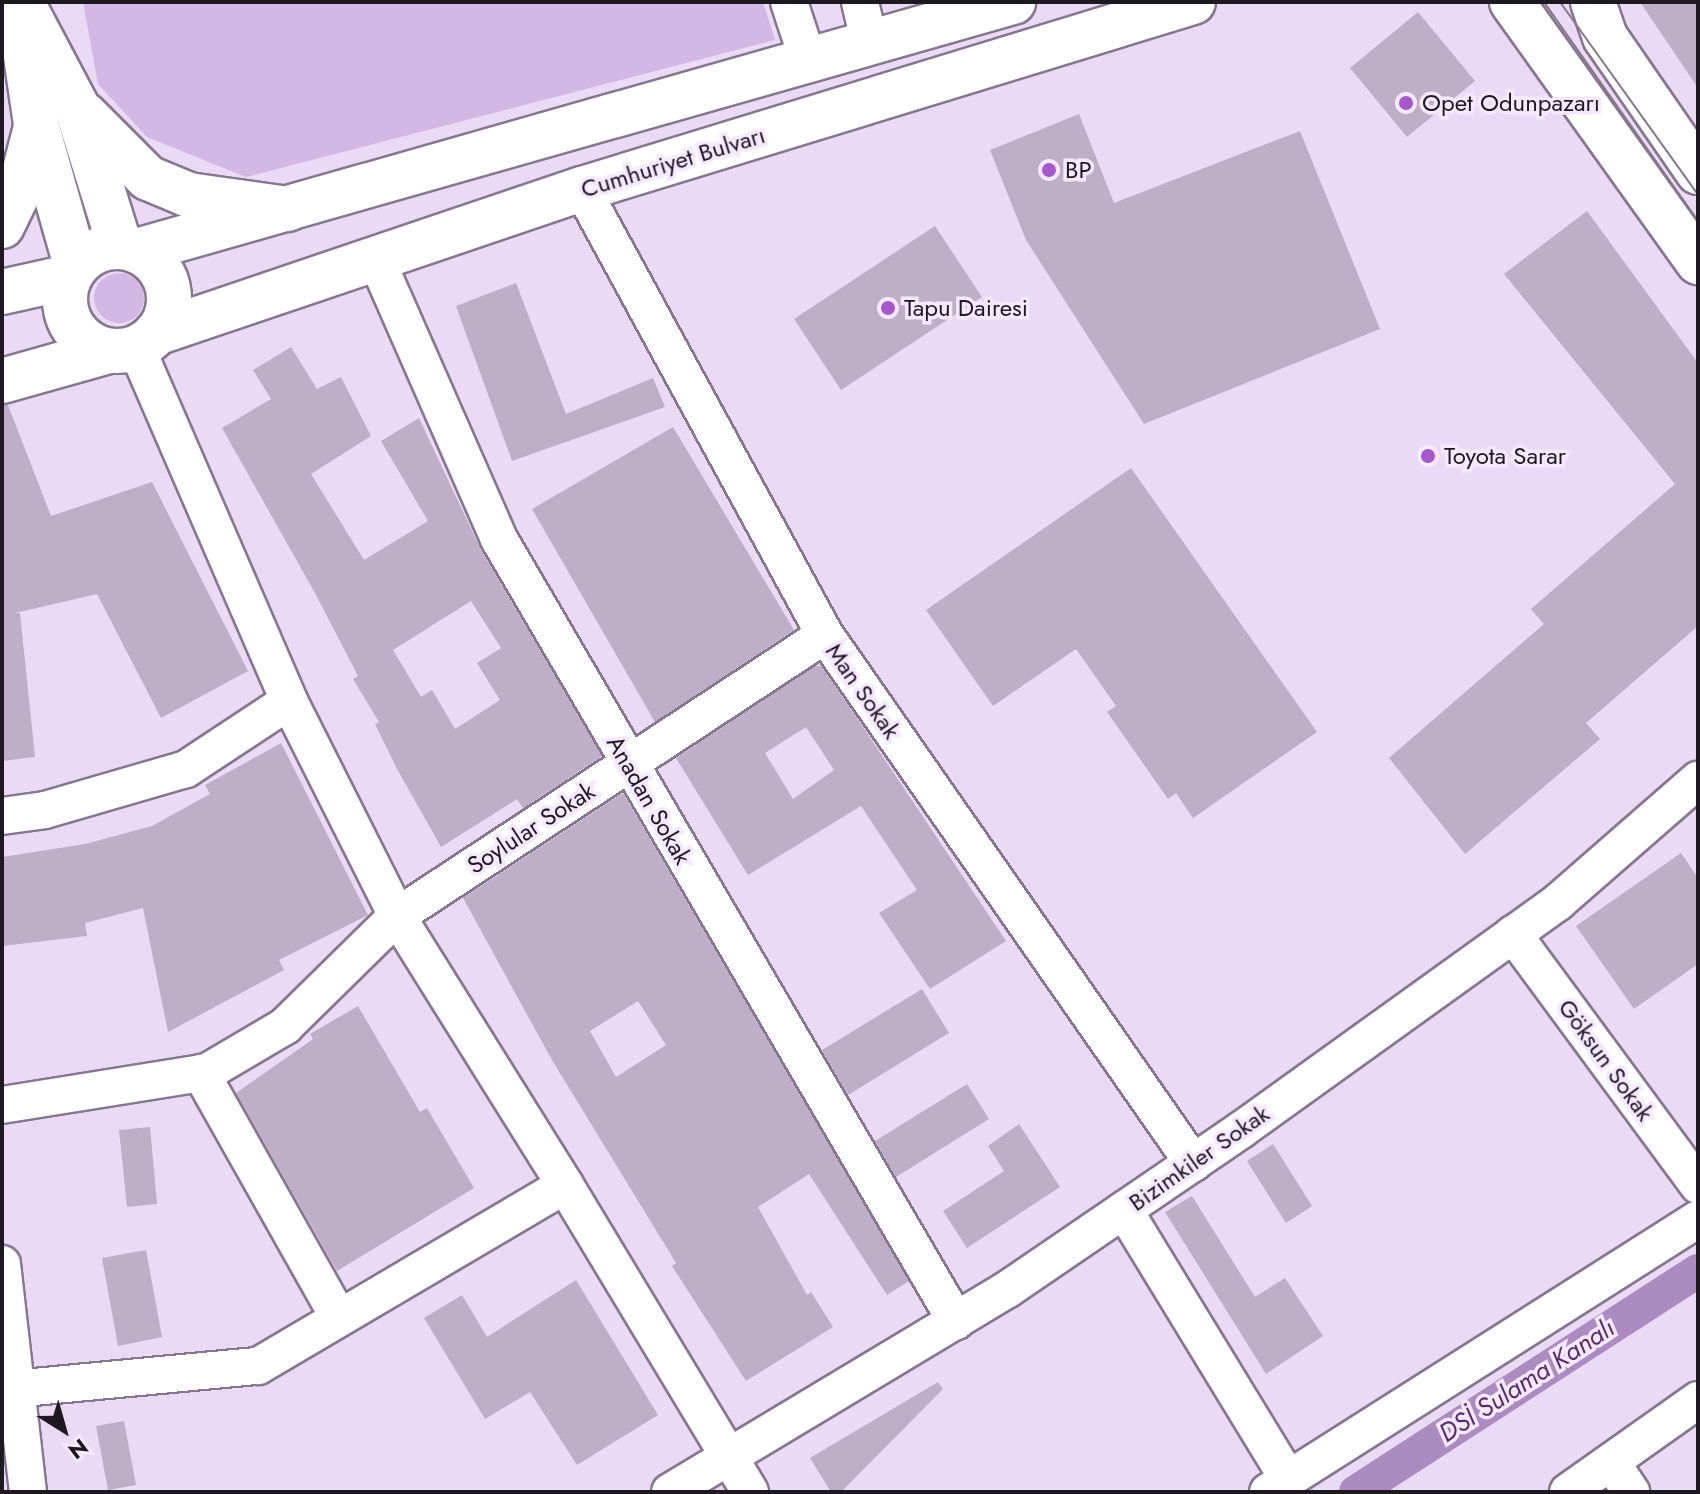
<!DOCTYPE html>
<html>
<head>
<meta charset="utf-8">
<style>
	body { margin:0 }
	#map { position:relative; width:1700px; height:1494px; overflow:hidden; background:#ebdaf5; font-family:Jost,sans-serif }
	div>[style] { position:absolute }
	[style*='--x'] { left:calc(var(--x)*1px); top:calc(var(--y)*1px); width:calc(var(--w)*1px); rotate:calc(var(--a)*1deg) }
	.green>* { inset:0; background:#d3b7e4 }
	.round { border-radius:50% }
	.canal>* { height:34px; margin:-17px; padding:0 17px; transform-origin:17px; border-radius:17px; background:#ac8bc0 }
	.building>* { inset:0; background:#beaec8 }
	.roads { filter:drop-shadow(2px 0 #86778f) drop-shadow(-2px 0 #86778f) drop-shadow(0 2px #86778f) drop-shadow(0 -2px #86778f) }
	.minor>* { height:36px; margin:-18px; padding:0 18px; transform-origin:18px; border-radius:18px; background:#fff }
	.secondary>* { height:44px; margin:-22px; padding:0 22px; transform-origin:22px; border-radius:22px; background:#fff }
	.primary>* { height:44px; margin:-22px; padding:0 22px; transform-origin:22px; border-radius:22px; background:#fff }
	.primary>.ring { margin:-22px; padding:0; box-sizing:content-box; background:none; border:44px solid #fff; border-radius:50% }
	.tram>* { height:2px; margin:-1px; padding:0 1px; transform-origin:1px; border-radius:1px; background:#837889 }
	.dots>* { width:22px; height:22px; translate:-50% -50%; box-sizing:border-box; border:4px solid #f6e9ff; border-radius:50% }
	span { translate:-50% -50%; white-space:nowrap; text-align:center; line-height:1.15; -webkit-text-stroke:7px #f6e9ff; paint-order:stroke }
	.poi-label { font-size:24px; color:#1e1821 }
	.left { translate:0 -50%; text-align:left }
	.street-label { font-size:24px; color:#1e1821 }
	.water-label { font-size:26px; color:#582d6e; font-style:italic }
	.frame { position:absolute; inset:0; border:4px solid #1e1821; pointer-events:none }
	.north { position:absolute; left:24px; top:1390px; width:80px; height:80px; -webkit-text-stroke:6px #f6e9ff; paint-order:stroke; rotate:143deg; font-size:22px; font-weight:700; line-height:32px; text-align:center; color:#1e1821 }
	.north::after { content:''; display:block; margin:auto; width:28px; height:36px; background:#1e1821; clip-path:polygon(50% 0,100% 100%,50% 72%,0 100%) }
</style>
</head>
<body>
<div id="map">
	<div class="green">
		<div style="clip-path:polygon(83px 2px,763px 2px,775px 40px,246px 177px,147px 137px,98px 84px)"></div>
		<div class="round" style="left:94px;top:273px;width:50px;height:50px"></div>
	</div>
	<div class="canal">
		<div style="--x:1356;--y:1492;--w:407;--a:-32.9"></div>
	</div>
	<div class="building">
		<div style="clip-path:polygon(1640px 2px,1698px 2px,1698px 88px)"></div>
		<div style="clip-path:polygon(1418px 12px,1475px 81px,1407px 137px,1350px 68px)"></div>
		<div style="clip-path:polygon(1079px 114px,1114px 203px,1300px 131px,1380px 329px,1144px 424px,1026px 240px,990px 150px)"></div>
		<div style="clip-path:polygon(1587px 211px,1698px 363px,1698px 626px,1586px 723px,1600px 739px,1465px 854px,1389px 758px,1544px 624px,1531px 609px,1675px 484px,1504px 274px)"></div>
		<div style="clip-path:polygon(935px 226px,982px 297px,841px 390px,794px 319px)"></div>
		<div style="clip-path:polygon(516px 283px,566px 414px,653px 378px,665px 407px,512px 461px,456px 306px)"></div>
		<div style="clip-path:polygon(evenodd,291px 347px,317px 389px,341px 377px,371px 436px,311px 474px,364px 560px,428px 521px,381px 441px,419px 418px,481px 550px,602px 756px,523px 808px,517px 799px,441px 847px,396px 767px,375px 724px,379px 722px,353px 679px,358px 676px,315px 593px,222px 428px,271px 399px,253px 370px,291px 347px,471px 601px,501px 648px,477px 663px,500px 700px,455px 729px,432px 690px,421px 697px,393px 650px,471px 601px)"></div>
		<div style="clip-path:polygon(2px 405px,8px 405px,51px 516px,152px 482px,248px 671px,161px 718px,97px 594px,15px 613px,20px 613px,35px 757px,2px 761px)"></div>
		<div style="clip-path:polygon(673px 427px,794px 630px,655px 722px,532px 509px)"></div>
		<div style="clip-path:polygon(1131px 468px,1317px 732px,1193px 818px,1176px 793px,1168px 799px,1107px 712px,1116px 706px,1076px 649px,993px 706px,926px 610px)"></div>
		<div style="clip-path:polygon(evenodd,815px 666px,821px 666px,855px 715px,1006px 941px,930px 989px,879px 913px,917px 890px,861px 806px,748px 875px,676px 758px,815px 666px,806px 727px,834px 770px,793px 799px,765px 753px,806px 727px)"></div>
		<div style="clip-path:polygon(281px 743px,368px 915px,279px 960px,284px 970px,168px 1032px,143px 908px,85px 923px,87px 936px,2px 946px,2px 857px,85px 844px,152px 826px,210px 794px,205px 785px)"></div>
		<div style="clip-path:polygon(evenodd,623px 793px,909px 1281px,887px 1295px,809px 1174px,758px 1207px,807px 1295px,811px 1292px,833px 1327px,746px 1381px,672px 1266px,676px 1263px,552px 1060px,463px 898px,623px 793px,638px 1001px,666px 1045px,616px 1077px,590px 1031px,638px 1001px)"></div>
		<div style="clip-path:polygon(1681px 853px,1698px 878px,1698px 964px,1634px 1009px,1576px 926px)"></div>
		<div style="clip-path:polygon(922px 989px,949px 1033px,848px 1095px,822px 1050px)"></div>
		<div style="clip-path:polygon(358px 1006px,420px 1112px,427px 1108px,474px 1188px,337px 1271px,236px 1093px,313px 1039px,310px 1034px)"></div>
		<div style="clip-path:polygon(967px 1084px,989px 1119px,896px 1177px,875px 1141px)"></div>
		<div style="clip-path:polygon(1019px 1124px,1060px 1187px,967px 1248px,943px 1211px,1004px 1171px,988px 1146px)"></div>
		<div style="clip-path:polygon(150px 1127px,157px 1204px,127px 1207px,119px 1130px)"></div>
		<div style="clip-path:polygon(1273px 1144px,1312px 1206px,1286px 1223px,1247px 1161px)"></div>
		<div style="clip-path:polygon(1192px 1196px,1255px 1297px,1285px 1278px,1323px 1336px,1266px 1374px,1165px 1212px)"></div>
		<div style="clip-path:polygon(146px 1250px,162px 1337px,118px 1346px,102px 1258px)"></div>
		<div style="clip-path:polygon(576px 1280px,658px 1415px,577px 1465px,530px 1392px,485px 1419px,424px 1318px,462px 1295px,487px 1337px)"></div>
		<div style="clip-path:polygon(938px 1382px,943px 1389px,841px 1492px,831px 1492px,810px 1458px)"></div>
		<div style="clip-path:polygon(124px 1421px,136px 1485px,108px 1490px,96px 1426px)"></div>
	</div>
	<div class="roads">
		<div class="minor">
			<div style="--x:789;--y:2;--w:64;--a:71.8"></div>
			<div style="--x:860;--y:2;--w:44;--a:76.9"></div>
			<div style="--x:582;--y:189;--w:508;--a:61.42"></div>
			<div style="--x:825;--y:635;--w:644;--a:55.12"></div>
			<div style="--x:377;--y:261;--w:304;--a:66.3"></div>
			<div style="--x:499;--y:539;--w:906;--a:59.7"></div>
			<div style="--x:136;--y:347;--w:386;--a:66.6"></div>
			<div style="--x:289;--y:701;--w:241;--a:63.3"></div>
			<div style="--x:397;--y:916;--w:317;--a:58"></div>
			<div style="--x:2;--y:816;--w:43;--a:-7.9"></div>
			<div style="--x:45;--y:810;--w:147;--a:-16.2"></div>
			<div style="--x:186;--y:769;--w:123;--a:-33.4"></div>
			<div style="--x:1513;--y:934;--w:312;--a:53.6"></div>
			<div style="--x:201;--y:1073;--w:281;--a:60.6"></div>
			<div style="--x:2;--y:1105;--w:208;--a:-9.1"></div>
			<div style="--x:207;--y:1072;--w:91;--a:-30.5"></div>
			<div style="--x:285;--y:1026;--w:157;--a:-44.5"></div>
			<div style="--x:397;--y:916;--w:512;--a:-33.29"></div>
			<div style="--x:1124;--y:1210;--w:315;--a:58.6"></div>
			<div style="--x:2;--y:1264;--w:229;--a:83.5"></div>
			<div style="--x:2;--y:1390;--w:257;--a:-5.4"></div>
			<div style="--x:258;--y:1366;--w:356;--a:-30.5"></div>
			<div style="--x:565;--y:1185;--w:358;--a:58.9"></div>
			<div style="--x:1611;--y:1462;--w:36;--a:56"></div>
			<div style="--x:670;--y:1492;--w:394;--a:-31"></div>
			<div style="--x:1008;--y:1289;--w:282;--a:-34.3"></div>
			<div style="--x:1241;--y:1130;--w:390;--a:-35.7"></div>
			<div style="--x:1558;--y:902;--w:186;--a:-41.1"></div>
			<div style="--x:1268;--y:1492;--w:509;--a:-32.41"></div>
			<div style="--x:1568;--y:1492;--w:159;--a:-35.3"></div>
		</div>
		<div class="secondary">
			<div style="--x:18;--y:2;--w:123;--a:81.6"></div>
			<div style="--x:36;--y:124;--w:147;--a:74.2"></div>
			<div style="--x:1512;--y:2;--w:320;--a:54.4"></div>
			<div style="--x:1593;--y:2;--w:37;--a:71"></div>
			<div style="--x:1605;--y:37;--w:164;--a:55.4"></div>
			<div style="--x:27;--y:12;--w:105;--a:62.2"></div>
			<div style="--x:76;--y:105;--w:148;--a:72.7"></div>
			<div style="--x:85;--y:115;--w:89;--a:45"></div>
			<div style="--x:148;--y:178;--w:44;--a:22.5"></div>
			<div style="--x:189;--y:195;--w:100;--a:8"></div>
			<div style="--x:2;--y:226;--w:41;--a:-64.1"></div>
			<div style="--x:20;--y:189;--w:64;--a:-75.5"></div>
		</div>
		<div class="primary">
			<div class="ring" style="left:65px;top:247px;width:60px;height:60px"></div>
			<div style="--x:137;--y:251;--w:911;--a:-15.87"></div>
			<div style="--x:2;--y:292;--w:69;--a:-12.6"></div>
			<div style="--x:156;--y:333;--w:450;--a:-18.7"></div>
			<div style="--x:582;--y:189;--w:639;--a:-17.02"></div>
			<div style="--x:2;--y:381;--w:111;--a:-15.7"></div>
		</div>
	</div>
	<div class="tram">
		<div style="--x:1544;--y:2;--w:268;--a:54.9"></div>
		<div style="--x:1560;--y:2;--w:237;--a:54.4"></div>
	</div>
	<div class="dots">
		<div style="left:1406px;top:103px;background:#a458cb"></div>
		<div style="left:1049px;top:170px;background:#a458cb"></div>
		<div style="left:888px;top:308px;background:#a458cb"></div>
		<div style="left:1428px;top:456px;background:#a458cb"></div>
	</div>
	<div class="poi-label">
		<span class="left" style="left:1422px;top:103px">Opet Odunpazarı</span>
		<span class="left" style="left:1065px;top:170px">BP</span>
		<span class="left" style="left:904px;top:308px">Tapu Dairesi</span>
		<span class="left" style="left:1444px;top:456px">Toyota Sarar</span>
	</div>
	<div class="street-label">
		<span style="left:673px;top:162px;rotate:-17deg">Cumhuriyet Bulvarı</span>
		<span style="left:863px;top:691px;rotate:55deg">Man Sokak</span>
		<span style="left:649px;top:800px;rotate:60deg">Anadan Sokak</span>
		<span style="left:531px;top:828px;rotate:-33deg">Soylular Sokak</span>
		<span style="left:1606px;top:1060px;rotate:54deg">Göksun Sokak</span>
		<span style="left:1199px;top:1158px;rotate:-35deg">Bizimkiler Sokak</span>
	</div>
	<div class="water-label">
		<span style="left:1527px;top:1381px;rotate:-33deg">DSİ Sulama Kanalı</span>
	</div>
	<div class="frame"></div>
	<div class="north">N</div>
</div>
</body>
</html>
